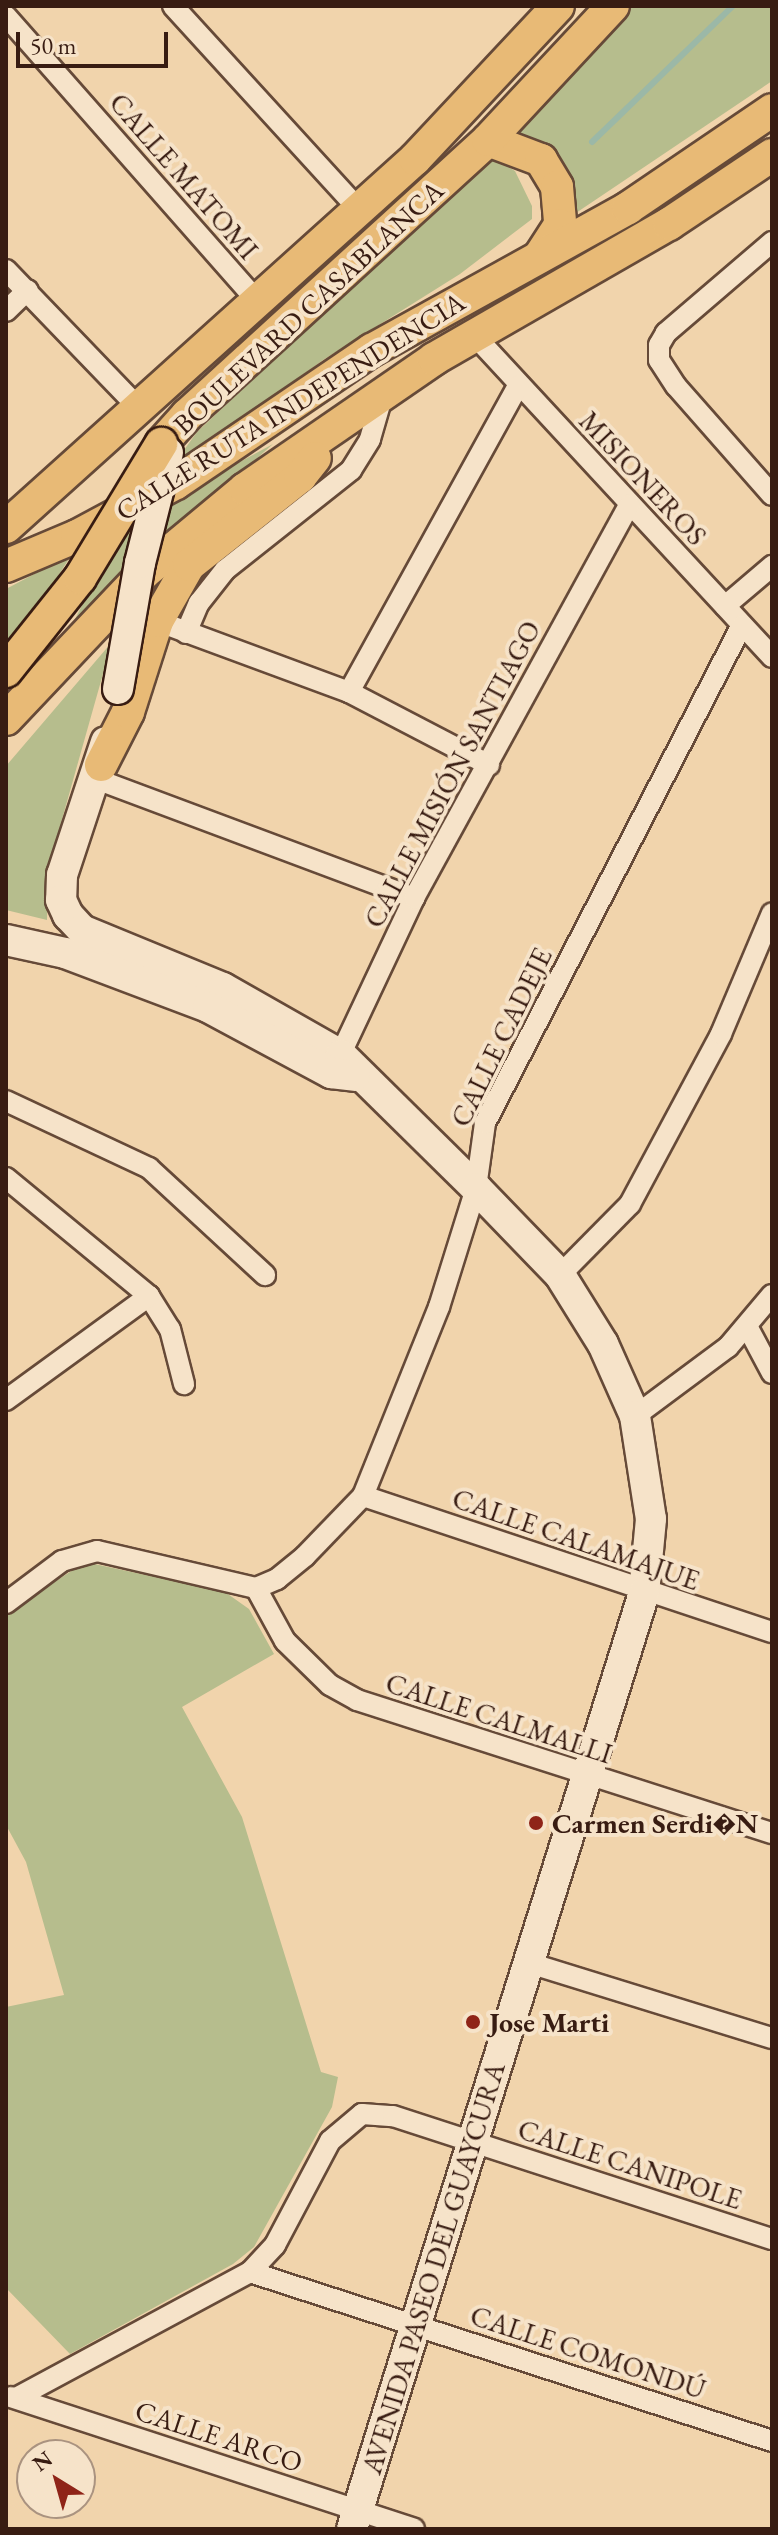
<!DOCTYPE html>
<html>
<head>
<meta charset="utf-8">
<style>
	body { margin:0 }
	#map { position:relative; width:778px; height:2535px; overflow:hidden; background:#f1d4ac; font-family:"EB Garamond",serif }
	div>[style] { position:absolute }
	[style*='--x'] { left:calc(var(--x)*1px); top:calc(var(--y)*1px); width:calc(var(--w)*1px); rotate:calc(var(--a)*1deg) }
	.green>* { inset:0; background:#b6bd8d }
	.stream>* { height:6px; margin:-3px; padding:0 3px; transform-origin:3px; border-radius:3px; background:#9bb8a7 }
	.roads { filter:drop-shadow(2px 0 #664a38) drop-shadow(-2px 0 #664a38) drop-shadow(0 2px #664a38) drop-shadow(0 -2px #664a38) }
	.street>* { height:20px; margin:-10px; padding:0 10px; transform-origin:10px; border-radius:10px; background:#f6e3c9 }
	.secondary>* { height:30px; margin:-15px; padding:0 15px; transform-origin:15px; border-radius:15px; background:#f6e3c9 }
	.primary>* { height:32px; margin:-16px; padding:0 16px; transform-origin:16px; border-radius:16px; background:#e8ba76 }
	.bridges { filter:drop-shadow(2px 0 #381c12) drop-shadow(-2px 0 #381c12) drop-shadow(0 2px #381c12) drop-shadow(0 -2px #381c12) }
	.secondary-bridge>* { height:30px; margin:-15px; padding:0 15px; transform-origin:15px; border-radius:15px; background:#f6e3c9 }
	.primary-bridge>* { height:32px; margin:-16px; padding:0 16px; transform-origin:16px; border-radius:16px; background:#e8ba76 }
	.dots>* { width:22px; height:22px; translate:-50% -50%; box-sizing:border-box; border:4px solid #f6e3c9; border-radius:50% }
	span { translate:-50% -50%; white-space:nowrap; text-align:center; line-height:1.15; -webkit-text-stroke:8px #f6e3c9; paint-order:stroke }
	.street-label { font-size:28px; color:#381c12 }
	.poi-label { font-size:28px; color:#381c12; font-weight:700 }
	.left { translate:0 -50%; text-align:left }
	.frame { position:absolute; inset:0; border:8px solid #381c12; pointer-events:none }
	.north { position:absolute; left:16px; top:2439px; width:80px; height:80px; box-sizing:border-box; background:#f6e3c9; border:2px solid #aa9380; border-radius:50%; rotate:323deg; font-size:22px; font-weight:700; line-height:32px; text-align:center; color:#381c12 }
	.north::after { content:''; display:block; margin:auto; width:28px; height:36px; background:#8f2418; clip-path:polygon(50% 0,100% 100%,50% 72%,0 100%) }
	.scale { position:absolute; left:16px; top:32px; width:152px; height:36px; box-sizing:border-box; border:4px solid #381c12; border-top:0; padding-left:10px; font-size:24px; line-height:28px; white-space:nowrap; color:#381c12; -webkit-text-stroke:6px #f6e3c9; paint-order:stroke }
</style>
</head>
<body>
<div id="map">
	<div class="green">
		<div style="clip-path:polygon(622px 6px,772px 6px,772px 81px,567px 219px,539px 142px,509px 128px)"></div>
		<div style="clip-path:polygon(487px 161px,499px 161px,515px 171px,532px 206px,532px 219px,460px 274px,323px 360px,166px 475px,197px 432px)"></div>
		<div style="clip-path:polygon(273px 444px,74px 621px,123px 525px)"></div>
		<div style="clip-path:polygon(72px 554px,24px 630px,6px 653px,6px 589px)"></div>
		<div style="clip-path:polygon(112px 642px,48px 869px,47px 920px,6px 910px,6px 766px)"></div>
		<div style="clip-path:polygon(85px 1562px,225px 1592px,249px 1609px,274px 1654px,182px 1707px,242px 1817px,321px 2072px,338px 2077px,332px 2107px,254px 2247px,233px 2264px,70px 2354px,6px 2288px,6px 2007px,64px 1995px,26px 1862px,6px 1825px,6px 1614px)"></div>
	</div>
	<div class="stream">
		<div style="--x:592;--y:142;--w:196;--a:-44"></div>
	</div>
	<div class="roads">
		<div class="street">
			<div style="--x:173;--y:6;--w:276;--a:47.6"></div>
			<div style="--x:6;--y:16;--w:378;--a:48.6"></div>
			<div style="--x:772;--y:242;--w:140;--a:139.4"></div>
			<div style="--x:666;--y:333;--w:14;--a:120"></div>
			<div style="--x:659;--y:345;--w:15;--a:90"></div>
			<div style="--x:659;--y:360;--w:31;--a:57"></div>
			<div style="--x:676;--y:386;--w:145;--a:48.6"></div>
			<div style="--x:6;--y:270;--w:190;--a:46.1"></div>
			<div style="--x:6;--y:311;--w:30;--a:-44"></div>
			<div style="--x:474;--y:335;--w:439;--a:47.2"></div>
			<div style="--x:725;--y:606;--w:62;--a:-40.4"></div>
			<div style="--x:157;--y:621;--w:205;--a:20.3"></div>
			<div style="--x:349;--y:692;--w:158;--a:27.5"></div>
			<div style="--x:186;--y:633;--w:33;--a:-67"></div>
			<div style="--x:199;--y:603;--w:42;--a:-51.8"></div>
			<div style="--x:225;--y:570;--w:161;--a:-38.4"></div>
			<div style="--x:351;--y:470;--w:36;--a:-58"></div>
			<div style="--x:370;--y:439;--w:47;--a:-73.9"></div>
			<div style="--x:349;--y:692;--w:350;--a:-61.1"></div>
			<div style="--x:96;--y:779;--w:340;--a:20.5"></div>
			<div style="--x:335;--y:1066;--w:186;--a:-64.8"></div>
			<div style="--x:414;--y:898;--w:448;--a:-61.3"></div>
			<div style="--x:6;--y:1101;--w:158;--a:25.1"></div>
			<div style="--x:149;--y:1168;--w:158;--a:42.7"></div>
			<div style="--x:6;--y:1178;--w:185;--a:39.5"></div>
			<div style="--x:149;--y:1296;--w:39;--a:58"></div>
			<div style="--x:170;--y:1329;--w:57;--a:75.7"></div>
			<div style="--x:560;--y:1275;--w:100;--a:-45.4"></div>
			<div style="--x:630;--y:1204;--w:193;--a:-61.8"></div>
			<div style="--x:721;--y:1034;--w:131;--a:-67.1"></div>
			<div style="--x:748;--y:1328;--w:51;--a:61.9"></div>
			<div style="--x:6;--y:1400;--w:177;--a:-36"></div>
			<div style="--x:635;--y:1416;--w:116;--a:-36.6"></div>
			<div style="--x:728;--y:1347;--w:68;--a:-49.8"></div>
			<div style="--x:363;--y:1496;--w:431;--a:18.4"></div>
			<div style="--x:256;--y:1588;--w:60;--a:61.3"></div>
			<div style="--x:285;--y:1641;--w:63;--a:44.4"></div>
			<div style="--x:330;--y:1685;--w:31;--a:29"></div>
			<div style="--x:357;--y:1700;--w:436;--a:17.8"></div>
			<div style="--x:6;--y:1603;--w:70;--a:-36.9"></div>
			<div style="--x:62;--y:1561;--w:36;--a:-16"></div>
			<div style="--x:97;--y:1551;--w:163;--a:13.1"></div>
			<div style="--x:256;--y:1588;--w:23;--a:-23"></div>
			<div style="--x:277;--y:1579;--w:36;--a:-39"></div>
			<div style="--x:305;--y:1556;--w:83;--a:-46"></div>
			<div style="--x:363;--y:1496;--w:204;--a:-68.1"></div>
			<div style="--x:439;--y:1307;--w:125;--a:-72.7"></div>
			<div style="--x:476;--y:1188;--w:66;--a:-82.1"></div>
			<div style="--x:485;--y:1123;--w:560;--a:-62.7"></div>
			<div style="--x:529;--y:1963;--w:254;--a:17.2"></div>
			<div style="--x:250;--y:2272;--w:549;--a:17.94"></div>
			<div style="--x:11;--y:2397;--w:424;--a:18.1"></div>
			<div style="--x:16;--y:2398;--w:266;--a:-28.3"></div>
			<div style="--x:250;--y:2272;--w:37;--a:-47"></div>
			<div style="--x:275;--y:2245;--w:118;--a:-62.1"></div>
			<div style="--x:330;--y:2141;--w:42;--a:-40.2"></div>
			<div style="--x:362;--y:2114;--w:31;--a:4"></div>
			<div style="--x:393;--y:2116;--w:398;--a:18"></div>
		</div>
		<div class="secondary">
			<div style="--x:106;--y:742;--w:140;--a:108.3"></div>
			<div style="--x:62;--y:875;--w:25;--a:92"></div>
			<div style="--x:61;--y:900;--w:17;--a:65"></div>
			<div style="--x:68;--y:915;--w:21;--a:47"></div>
			<div style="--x:82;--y:930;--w:152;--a:22.4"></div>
			<div style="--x:223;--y:988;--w:136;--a:29.6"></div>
			<div style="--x:341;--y:1055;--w:190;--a:44.6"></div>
			<div style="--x:476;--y:1188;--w:121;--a:46"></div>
			<div style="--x:560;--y:1275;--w:81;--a:58.1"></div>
			<div style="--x:603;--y:1344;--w:79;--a:66"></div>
			<div style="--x:635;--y:1416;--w:104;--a:81.2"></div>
			<div style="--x:651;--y:1519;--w:74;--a:95.4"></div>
			<div style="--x:644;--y:1593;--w:980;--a:107.33"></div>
			<div style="--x:6;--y:940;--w:60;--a:12.4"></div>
			<div style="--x:65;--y:953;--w:153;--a:20.7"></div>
			<div style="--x:208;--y:1007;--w:140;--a:28.2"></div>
			<div style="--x:331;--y:1073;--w:24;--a:7"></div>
		</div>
		<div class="primary">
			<div style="--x:488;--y:140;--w:57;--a:20.7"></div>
			<div style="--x:541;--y:160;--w:31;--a:59"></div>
			<div style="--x:557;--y:187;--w:38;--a:85"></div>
			<div style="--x:560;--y:225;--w:38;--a:123"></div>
			<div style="--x:161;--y:444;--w:39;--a:-48"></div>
			<div style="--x:187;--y:415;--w:408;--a:-42.4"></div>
			<div style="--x:488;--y:140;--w:183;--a:-47"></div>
			<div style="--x:6;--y:527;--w:550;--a:-41.98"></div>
			<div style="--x:415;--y:159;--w:209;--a:-46.9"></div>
			<div style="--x:6;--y:566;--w:77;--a:-22.9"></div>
			<div style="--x:77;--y:536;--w:112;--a:-28.2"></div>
			<div style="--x:176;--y:483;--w:237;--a:-34.2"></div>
			<div style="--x:372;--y:350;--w:293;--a:-29"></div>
			<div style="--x:628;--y:208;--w:174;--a:-34.2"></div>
			<div style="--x:6;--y:719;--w:201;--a:-46.6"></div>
			<div style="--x:144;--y:573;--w:131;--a:-39.7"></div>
			<div style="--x:245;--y:489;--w:229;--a:-34.5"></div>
			<div style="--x:434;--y:359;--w:271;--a:-29.9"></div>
			<div style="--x:669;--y:224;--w:124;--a:-33.8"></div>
			<div style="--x:101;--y:765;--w:59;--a:-63"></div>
			<div style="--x:128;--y:712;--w:96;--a:-72.3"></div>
			<div style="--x:157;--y:621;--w:64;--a:-60.3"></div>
			<div style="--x:189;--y:565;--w:142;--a:-38.4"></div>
			<div style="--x:300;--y:477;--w:24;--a:-52"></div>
		</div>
	</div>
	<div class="bridges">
		<div class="secondary-bridge">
			<div style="--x:118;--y:689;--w:128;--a:-80.1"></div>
			<div style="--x:140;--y:563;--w:114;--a:-75.8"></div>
		</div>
		<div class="primary-bridge">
			<div style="--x:6;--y:671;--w:119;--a:-51.5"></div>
			<div style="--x:80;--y:578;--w:157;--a:-58.8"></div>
		</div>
	</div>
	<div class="dots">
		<div style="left:536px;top:1823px;background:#8f2418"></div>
		<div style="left:473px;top:2022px;background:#8f2418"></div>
	</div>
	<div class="street-label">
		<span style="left:184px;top:176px;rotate:49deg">CALLE MATOMI</span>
		<span style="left:308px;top:307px;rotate:-43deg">BOULEVARD CASABLANCA</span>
		<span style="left:290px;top:406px;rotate:-32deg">CALLE RUTA INDEPENDENCIA</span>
		<span style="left:643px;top:478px;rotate:47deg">MISIONEROS</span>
		<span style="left:452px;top:774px;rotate:-62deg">CALLE MISIÓN SANTIAGO</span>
		<span style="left:501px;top:1037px;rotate:-64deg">CALLE CADEJE</span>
		<span style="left:576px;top:1539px;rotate:19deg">CALLE CALAMAJUE</span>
		<span style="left:499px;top:1718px;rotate:18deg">CALLE CALMALLI</span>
		<span style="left:630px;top:2164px;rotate:18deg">CALLE CANIPOLE</span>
		<span style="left:433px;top:2268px;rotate:-73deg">AVENIDA PASEO DEL GUAYCURA</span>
		<span style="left:588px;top:2352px;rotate:18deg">CALLE COMONDÚ</span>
		<span style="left:219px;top:2436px;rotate:18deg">CALLE ARCO</span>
	</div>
	<div class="poi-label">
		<span class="left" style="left:552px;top:1823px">Carmen Serdi�N</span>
		<span class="left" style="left:489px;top:2022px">Jose Marti</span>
	</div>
	<div class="frame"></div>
	<div class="north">N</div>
	<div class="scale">50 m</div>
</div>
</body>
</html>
